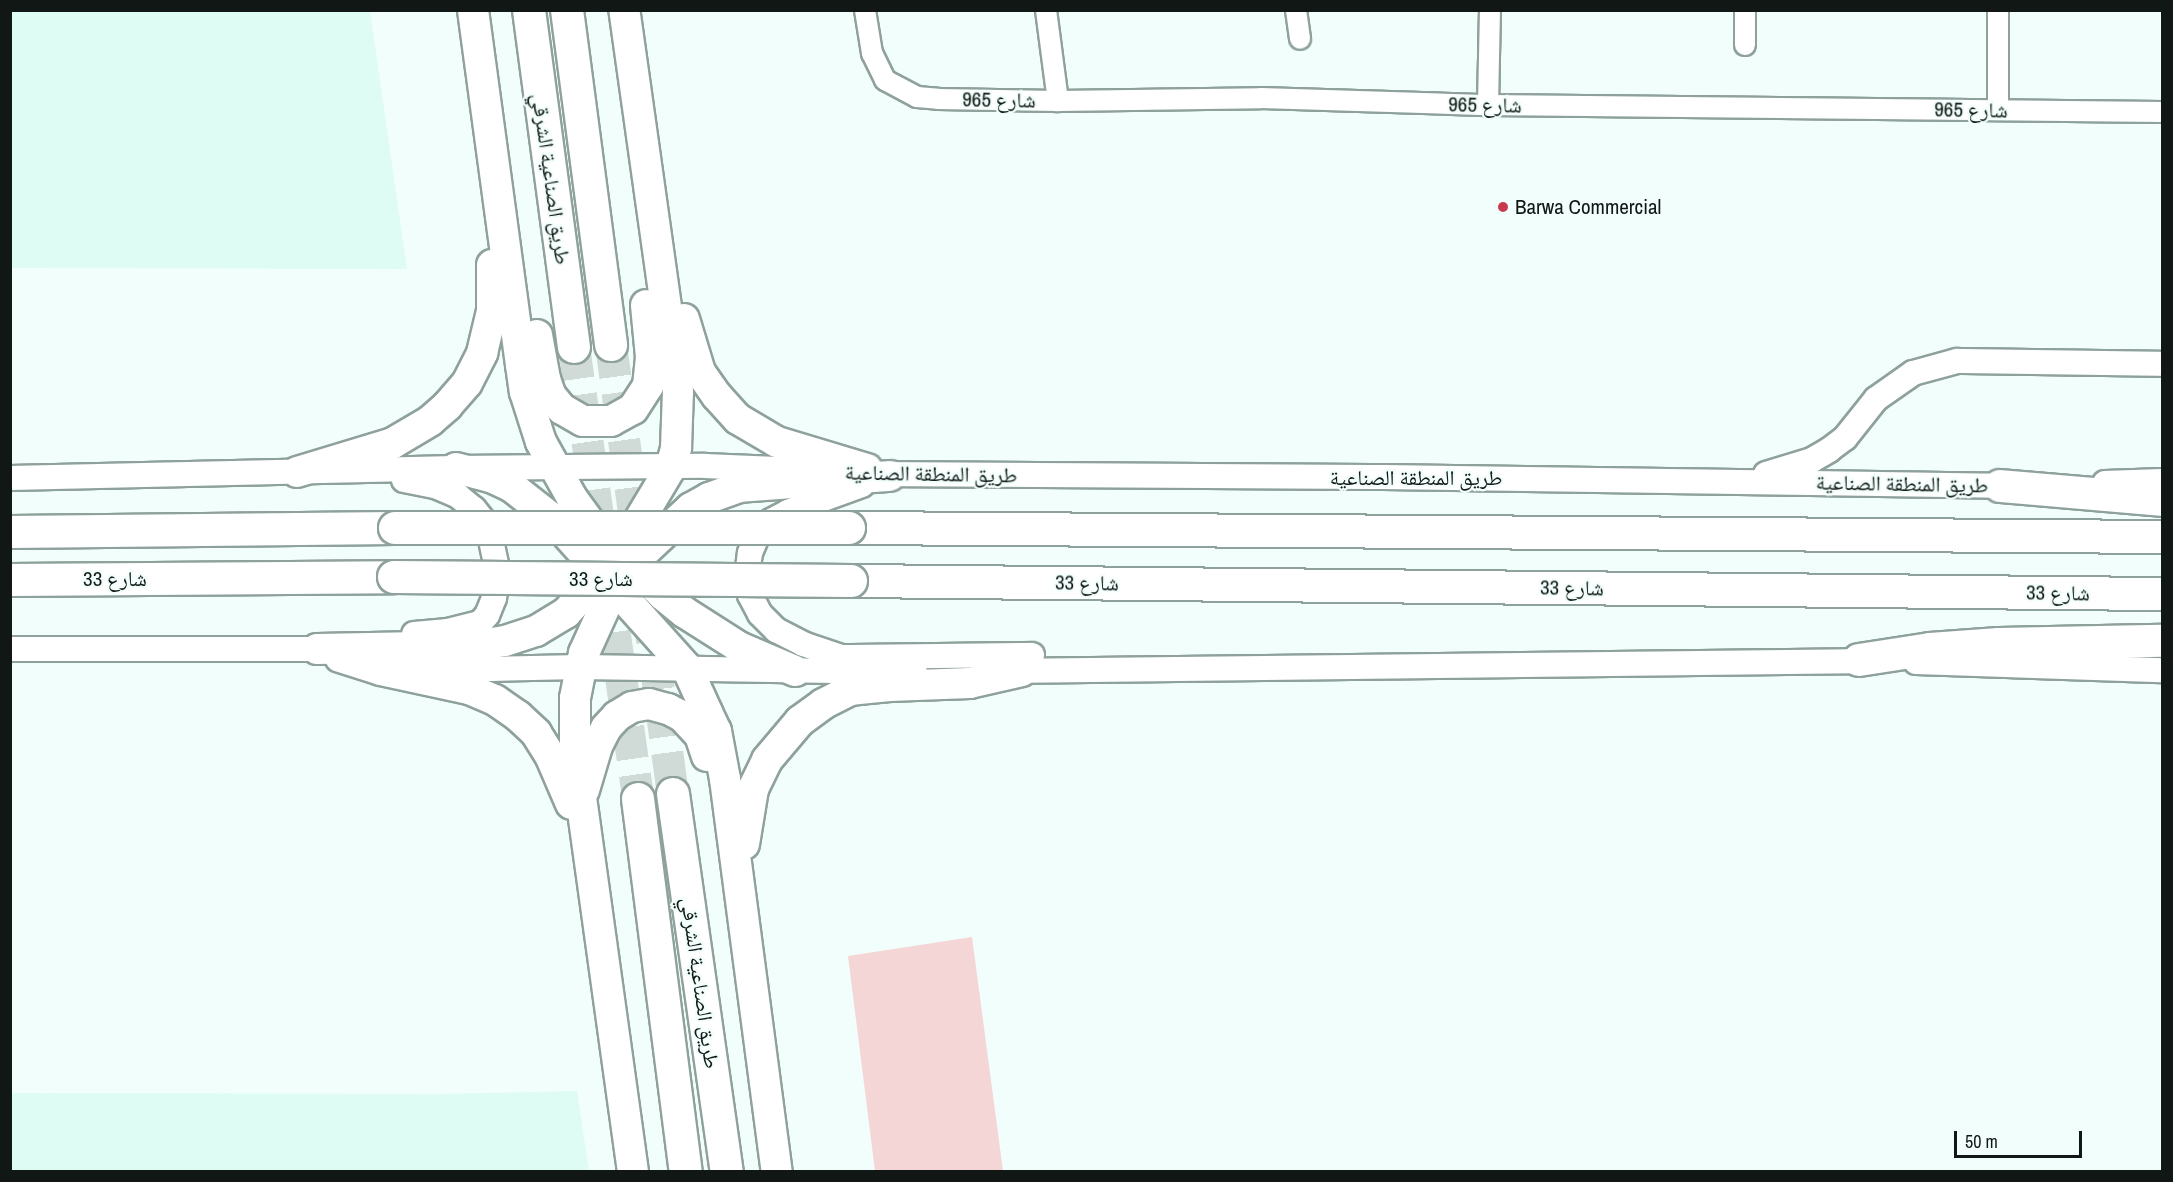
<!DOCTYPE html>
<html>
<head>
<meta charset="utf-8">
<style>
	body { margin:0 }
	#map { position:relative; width:2173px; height:1182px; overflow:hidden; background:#f2fefb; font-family:"Archivo Narrow","Noto Naskh Arabic",sans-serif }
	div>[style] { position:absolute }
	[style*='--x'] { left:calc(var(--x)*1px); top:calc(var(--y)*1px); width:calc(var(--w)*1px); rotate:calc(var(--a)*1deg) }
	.built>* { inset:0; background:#defcf4 }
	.water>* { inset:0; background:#f5d6d6 }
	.trunk-tunnel>* { height:32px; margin-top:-16px; transform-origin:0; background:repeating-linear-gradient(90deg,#d0dbd8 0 32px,transparent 0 48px) }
	.roads { filter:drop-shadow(2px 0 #8ea19c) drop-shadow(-2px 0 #8ea19c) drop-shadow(0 2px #8ea19c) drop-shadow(0 -2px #8ea19c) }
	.minor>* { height:20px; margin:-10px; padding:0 10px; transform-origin:10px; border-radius:10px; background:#fff }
	.tertiary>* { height:24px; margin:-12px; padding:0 12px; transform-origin:12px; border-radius:12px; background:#fff }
	.primary>* { height:30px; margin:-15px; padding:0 15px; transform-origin:15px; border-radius:15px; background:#fff }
	.trunk>* { height:32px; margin:-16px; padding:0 16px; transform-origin:16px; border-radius:16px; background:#fff }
	.bridges { filter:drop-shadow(2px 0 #8ea19c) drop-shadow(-2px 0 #8ea19c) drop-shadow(0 2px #8ea19c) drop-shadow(0 -2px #8ea19c) }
	.trunk-bridge>* { height:32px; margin:-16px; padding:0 16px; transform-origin:16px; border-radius:16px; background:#fff }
	.dots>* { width:16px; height:16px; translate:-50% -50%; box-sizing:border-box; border:3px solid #f2fefb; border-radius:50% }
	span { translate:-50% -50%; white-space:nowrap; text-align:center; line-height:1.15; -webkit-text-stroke:4.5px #f2fefb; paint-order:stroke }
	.street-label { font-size:21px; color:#101715 }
	.poi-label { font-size:21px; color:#101715 }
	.left { translate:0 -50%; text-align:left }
	.frame { position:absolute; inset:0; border:12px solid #101715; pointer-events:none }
	.scale { position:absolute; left:1954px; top:1131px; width:128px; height:27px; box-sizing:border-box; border:3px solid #101715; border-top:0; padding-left:8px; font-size:18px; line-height:21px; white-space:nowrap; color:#101715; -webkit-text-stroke:4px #f2fefb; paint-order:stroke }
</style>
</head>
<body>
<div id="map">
	<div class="built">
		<div style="clip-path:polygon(11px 10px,370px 11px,407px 269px,11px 268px)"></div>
		<div style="clip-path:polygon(577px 1091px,589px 1171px,11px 1171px,11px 1093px,435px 1094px)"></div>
	</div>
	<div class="water">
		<div style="clip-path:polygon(972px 937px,1003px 1171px,875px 1171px,848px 956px)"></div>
	</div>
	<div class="trunk-tunnel">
		<div style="--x:611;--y:345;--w:200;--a:82.2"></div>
		<div style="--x:574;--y:347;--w:457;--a:81.9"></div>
		<div style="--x:648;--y:610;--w:186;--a:82.3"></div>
	</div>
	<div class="roads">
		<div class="minor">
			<div style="--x:865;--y:10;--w:44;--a:80.8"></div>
			<div style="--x:872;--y:53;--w:30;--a:64"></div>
			<div style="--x:885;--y:80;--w:36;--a:28"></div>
			<div style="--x:917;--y:97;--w:21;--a:5"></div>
			<div style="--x:938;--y:99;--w:120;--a:1"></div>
			<div style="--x:1058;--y:101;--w:203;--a:-0.8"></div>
			<div style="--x:1261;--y:98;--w:227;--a:1.8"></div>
			<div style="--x:1488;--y:105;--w:674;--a:0.6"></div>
			<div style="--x:1046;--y:10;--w:92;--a:82.5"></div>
			<div style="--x:1296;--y:10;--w:29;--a:82"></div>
			<div style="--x:1745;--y:45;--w:35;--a:-90"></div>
			<div style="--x:1488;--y:105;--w:95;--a:-88.8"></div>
			<div style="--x:1998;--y:110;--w:100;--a:-90"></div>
		</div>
		<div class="tertiary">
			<div style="--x:872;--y:474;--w:511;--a:0.34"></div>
			<div style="--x:1383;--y:477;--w:633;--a:0.81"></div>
			<div style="--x:1766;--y:474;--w:48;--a:-16.9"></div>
			<div style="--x:1812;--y:460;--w:20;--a:-30"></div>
			<div style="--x:1829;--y:450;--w:20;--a:-37"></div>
			<div style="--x:1845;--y:438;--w:50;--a:-51.5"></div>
			<div style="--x:1876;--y:399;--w:45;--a:-35.1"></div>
			<div style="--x:1913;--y:373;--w:46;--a:-15.3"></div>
			<div style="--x:1957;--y:361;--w:205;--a:0.8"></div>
			<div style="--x:10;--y:478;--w:446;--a:-1.3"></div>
			<div style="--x:456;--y:468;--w:249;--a:-0.5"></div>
			<div style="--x:705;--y:466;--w:120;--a:2.4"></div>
			<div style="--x:404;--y:480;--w:32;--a:11"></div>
			<div style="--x:435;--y:486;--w:25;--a:23"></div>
			<div style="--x:458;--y:496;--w:21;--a:39"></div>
			<div style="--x:474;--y:509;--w:22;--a:51"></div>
			<div style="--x:488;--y:526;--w:48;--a:78"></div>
			<div style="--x:498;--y:573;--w:25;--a:99"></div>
			<div style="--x:494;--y:598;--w:18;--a:112"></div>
			<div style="--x:487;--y:615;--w:11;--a:131"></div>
			<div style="--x:480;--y:623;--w:33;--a:166"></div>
			<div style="--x:448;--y:631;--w:34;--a:175"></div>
			<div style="--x:2105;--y:483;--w:57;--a:-2"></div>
			<div style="--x:862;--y:485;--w:79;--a:160"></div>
			<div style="--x:788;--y:512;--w:19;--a:152"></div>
			<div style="--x:771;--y:521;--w:18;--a:135"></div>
			<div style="--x:758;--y:534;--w:21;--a:113"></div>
			<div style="--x:750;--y:553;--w:21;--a:98"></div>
			<div style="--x:747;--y:574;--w:21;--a:82"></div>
			<div style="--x:750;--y:595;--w:21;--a:62"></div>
			<div style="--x:760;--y:614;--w:23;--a:45"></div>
			<div style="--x:776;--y:630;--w:30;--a:27"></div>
			<div style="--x:803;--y:644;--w:40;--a:18.9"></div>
			<div style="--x:841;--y:657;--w:191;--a:-0.6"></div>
			<div style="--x:10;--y:649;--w:307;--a:0"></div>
			<div style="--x:317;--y:649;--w:18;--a:9"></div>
			<div style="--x:402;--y:662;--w:89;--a:4.5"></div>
			<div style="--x:491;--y:669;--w:89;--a:-1.3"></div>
			<div style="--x:580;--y:667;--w:335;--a:0.9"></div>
			<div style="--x:1916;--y:662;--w:246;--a:1.9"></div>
			<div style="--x:1004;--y:671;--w:871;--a:-0.66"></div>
		</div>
		<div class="primary">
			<div style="--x:473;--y:10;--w:358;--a:82.3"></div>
			<div style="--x:521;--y:365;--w:27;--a:82"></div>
			<div style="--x:525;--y:392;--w:52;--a:72.3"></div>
			<div style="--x:541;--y:442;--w:64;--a:61"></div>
			<div style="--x:572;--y:498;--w:32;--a:54"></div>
			<div style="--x:591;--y:524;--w:101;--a:44.6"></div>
			<div style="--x:663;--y:595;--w:27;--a:39"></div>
			<div style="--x:684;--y:612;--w:65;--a:32.5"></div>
			<div style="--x:739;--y:647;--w:61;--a:23.2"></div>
			<div style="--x:684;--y:319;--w:55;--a:73.2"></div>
			<div style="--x:700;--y:372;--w:29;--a:55"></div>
			<div style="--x:717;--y:396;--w:31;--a:48"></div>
			<div style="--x:738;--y:419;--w:45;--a:30.5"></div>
			<div style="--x:777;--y:442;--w:94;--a:16.7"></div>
			<div style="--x:537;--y:335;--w:45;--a:79.7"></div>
			<div style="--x:545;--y:379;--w:18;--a:71"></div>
			<div style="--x:551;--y:396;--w:17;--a:50"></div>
			<div style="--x:562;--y:409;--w:24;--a:30"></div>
			<div style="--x:583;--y:421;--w:28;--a:0"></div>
			<div style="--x:611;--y:421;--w:25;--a:-29"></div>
			<div style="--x:633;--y:409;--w:27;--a:-57"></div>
			<div style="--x:648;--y:386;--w:29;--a:-84"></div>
			<div style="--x:651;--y:357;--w:52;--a:-95.5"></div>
			<div style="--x:456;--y:468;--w:38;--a:15"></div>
			<div style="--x:493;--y:478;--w:21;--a:25"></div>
			<div style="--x:512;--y:487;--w:53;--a:38.2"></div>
			<div style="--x:554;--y:520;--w:199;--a:48.1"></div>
			<div style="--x:687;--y:668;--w:48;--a:65.6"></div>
			<div style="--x:707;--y:712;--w:21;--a:65"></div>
			<div style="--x:716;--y:731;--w:49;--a:79.4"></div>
			<div style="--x:725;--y:779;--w:396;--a:82.5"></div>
			<div style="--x:297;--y:472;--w:100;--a:-16.8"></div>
			<div style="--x:393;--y:443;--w:43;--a:-30.7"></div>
			<div style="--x:430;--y:421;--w:23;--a:-41"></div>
			<div style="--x:447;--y:406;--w:30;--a:-49"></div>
			<div style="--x:467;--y:383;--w:34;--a:-63"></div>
			<div style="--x:482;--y:353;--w:43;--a:-76.6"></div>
			<div style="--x:492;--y:311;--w:46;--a:-90"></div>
			<div style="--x:317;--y:649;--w:156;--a:-1.1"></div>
			<div style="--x:473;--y:646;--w:32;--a:-9"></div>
			<div style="--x:505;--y:641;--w:33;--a:-18"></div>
			<div style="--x:536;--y:631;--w:35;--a:-31"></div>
			<div style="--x:566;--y:613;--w:79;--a:-48.1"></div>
			<div style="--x:619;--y:554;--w:101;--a:-59.1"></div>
			<div style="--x:671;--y:467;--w:20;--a:-75"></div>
			<div style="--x:676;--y:448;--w:56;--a:-88"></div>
			<div style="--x:678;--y:392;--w:386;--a:-98"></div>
			<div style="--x:340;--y:657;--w:43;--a:17.6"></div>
			<div style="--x:381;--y:670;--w:90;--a:12.2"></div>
			<div style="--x:469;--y:689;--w:28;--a:23"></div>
			<div style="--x:495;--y:700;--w:28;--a:35"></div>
			<div style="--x:518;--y:716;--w:25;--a:43"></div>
			<div style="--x:536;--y:733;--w:26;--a:58"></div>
			<div style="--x:550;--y:755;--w:53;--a:66.8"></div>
			<div style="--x:584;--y:790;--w:46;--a:-73.5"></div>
			<div style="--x:597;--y:746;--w:20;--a:-63"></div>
			<div style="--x:606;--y:728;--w:16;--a:-47"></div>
			<div style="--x:617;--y:716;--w:17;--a:-31"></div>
			<div style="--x:632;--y:707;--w:17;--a:-10"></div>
			<div style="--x:649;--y:704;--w:20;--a:15"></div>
			<div style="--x:668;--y:709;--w:16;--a:27"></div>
			<div style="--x:682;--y:716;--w:26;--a:47"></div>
			<div style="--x:700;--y:735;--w:22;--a:72"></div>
			<div style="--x:744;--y:844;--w:56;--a:-80.7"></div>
			<div style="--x:753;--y:789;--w:32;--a:-64"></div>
			<div style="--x:767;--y:760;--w:51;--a:-49.8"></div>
			<div style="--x:800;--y:721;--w:29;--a:-36"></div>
			<div style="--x:823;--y:704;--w:30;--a:-27"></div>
			<div style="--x:850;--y:690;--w:40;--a:-5.7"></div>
			<div style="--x:890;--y:686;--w:80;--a:-2.1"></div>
			<div style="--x:970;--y:683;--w:53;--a:-13"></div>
			<div style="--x:633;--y:1172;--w:420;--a:-97.9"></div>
			<div style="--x:575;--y:756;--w:58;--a:-90"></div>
			<div style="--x:575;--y:698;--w:46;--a:-78.7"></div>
			<div style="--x:584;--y:653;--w:72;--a:-65.6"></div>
			<div style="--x:614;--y:587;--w:29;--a:-54"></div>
			<div style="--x:631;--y:564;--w:82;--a:-43"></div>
			<div style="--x:691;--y:508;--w:21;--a:-29"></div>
			<div style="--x:709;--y:498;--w:32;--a:-20"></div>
			<div style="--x:739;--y:487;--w:151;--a:-4.2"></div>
		</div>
		<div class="trunk">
			<div style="--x:529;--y:10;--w:340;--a:82.4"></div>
			<div style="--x:567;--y:10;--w:338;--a:82.5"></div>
			<div style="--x:2000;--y:486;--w:163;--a:4.9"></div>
			<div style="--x:849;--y:528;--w:1313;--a:0.39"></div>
			<div style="--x:10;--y:532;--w:385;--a:-0.6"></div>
			<div style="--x:10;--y:580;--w:384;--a:-0.4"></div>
			<div style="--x:851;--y:581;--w:1311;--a:0.57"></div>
			<div style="--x:1859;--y:660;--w:72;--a:-8.8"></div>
			<div style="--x:1930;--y:649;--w:69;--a:-4.1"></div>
			<div style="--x:1999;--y:644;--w:163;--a:-1.1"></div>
			<div style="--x:673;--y:794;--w:382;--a:81.9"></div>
			<div style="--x:638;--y:799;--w:376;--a:82.7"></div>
		</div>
	</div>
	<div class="bridges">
		<div class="trunk-bridge">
			<div style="--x:395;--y:528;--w:454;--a:0"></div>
			<div style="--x:394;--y:577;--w:457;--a:0.5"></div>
		</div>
	</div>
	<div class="dots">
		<div style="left:1503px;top:207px;background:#c9394e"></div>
	</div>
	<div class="street-label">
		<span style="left:999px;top:100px;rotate:1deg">شارع 965</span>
		<span style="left:1485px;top:105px;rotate:1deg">شارع 965</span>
		<span style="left:1971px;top:110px;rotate:1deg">شارع 965</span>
		<span style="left:551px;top:179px;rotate:82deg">طريق الصناعية الشرقي</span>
		<span style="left:931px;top:474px;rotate:1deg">طريق المنطقة الصناعية</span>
		<span style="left:1416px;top:478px">طريق المنطقة الصناعية</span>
		<span style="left:1902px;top:484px;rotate:1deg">طريق المنطقة الصناعية</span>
		<span style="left:115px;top:579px">شارع 33</span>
		<span style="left:601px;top:579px">شارع 33</span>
		<span style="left:1087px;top:583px;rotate:1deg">شارع 33</span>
		<span style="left:1572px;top:588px;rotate:1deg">شارع 33</span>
		<span style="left:2058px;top:593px;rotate:1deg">شارع 33</span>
		<span style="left:700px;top:983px;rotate:82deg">طريق الصناعية الشرقي</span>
	</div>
	<div class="poi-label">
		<span class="left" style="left:1515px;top:207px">Barwa Commercial</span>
	</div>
	<div class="frame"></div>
	<div class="scale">50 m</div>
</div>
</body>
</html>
